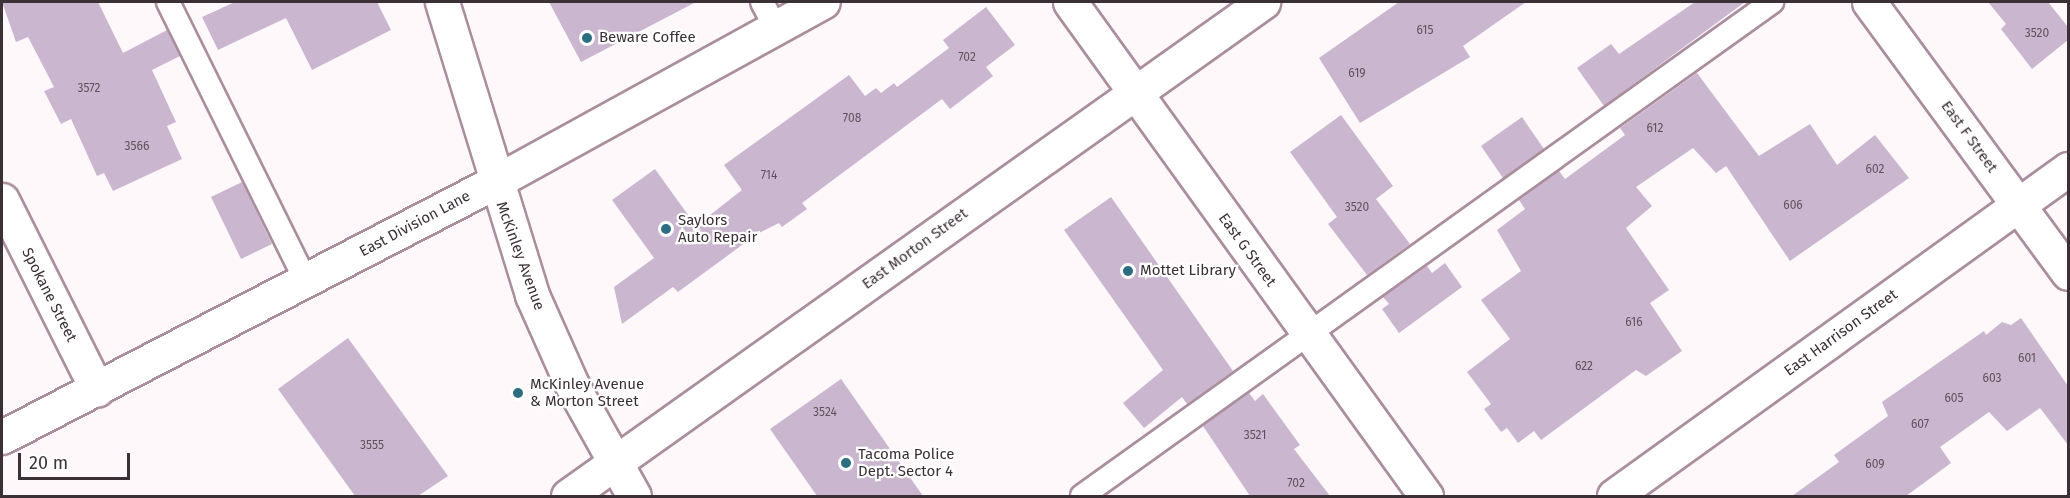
<!DOCTYPE html>
<html>
<head>
<meta charset="utf-8">
<style>
	body { margin:0 }
	#map { position:relative; width:2070px; height:498px; overflow:hidden; background:#fef8fb; font-family:"Fira Sans",sans-serif }
	div>[style] { position:absolute }
	[style*='--x'] { left:calc(var(--x)*1px); top:calc(var(--y)*1px); width:calc(var(--w)*1px); rotate:calc(var(--a)*1deg) }
	.building>* { inset:0; background:#cab7cf }
	.roads { filter:drop-shadow(2px 0 #aa8e9e) drop-shadow(-2px 0 #aa8e9e) drop-shadow(0 2px #aa8e9e) drop-shadow(0 -2px #aa8e9e) }
	.lane>* { height:22px; margin:-11px; padding:0 11px; transform-origin:11px; border-radius:11px; background:#fff }
	.street>* { height:33px; margin:-16.5px; padding:0 16.5px; transform-origin:16.5px; border-radius:16.5px; background:#fff }
	.secondary>* { height:33px; margin:-16.5px; padding:0 16.5px; transform-origin:16.5px; border-radius:16.5px; background:#fff }
	.dots>* { width:16px; height:16px; translate:-50% -50%; box-sizing:border-box; border:3px solid #fff; border-radius:50% }
	span { translate:-50% -50%; white-space:nowrap; text-align:center; line-height:1.15; -webkit-text-stroke:4.5px #fff; paint-order:stroke }
	.number-label { font-size:12px; color:#60525d }
	.number-label span { -webkit-text-stroke-width:0 }
	.poi-label { font-size:15px; color:#3c3037 }
	.left { translate:0 -50%; text-align:left }
	.street-label { font-size:15px; color:#3c3037 }
	.frame { position:absolute; inset:0; border:3px solid #3c3037; pointer-events:none }
	.scale { position:absolute; left:18px; top:453px; width:112px; height:27px; box-sizing:border-box; border:3px solid #3c3037; border-top:0; padding-left:8px; font-size:18px; line-height:21px; white-space:nowrap; color:#3c3037; -webkit-text-stroke:4px #fff; paint-order:stroke }
</style>
</head>
<body>
<div id="map">
	<div class="building">
		<div style="clip-path:polygon(2px 2px,98px 2px,123px 53px,167px 30px,180px 56px,152px 70px,176px 122px,167px 126px,182px 159px,113px 191px,104px 173px,97px 176px,71px 119px,61px 124px,44px 91px,54px 87px,28px 37px,16px 42px)"></div>
		<div style="clip-path:polygon(235px 2px,377px 2px,391px 30px,312px 70px,286px 18px,218px 50px,202px 17px)"></div>
		<div style="clip-path:polygon(549px 2px,696px 2px,581px 62px)"></div>
		<div style="clip-path:polygon(1399px 2px,1526px 2px,1463px 46px,1470px 57px,1360px 123px,1319px 58px)"></div>
		<div style="clip-path:polygon(1695px 2px,1745px 2px,1604px 106px,1577px 68px,1611px 44px,1619px 54px)"></div>
		<div style="clip-path:polygon(1988px 2px,2048px 2px,2068px 27px,2068px 40px,2032px 69px,2001px 29px,2006px 24px)"></div>
		<div style="clip-path:polygon(986px 7px,1015px 45px,986px 67px,993px 76px,950px 109px,942px 99px,802px 203px,807px 209px,782px 227px,779px 223px,757px 234px,678px 292px,673px 287px,622px 324px,614px 287px,654px 258px,612px 200px,655px 169px,696px 226px,742px 190px,724px 165px,849px 75px,865px 96px,876px 88px,881px 93px,894px 83px,897px 87px,949px 48px,943px 40px)"></div>
		<div style="clip-path:polygon(1697px 73px,1759px 156px,1810px 124px,1837px 165px,1875px 135px,1909px 178px,1790px 261px,1726px 166px,1716px 173px,1693px 148px,1636px 187px,1652px 206px,1626px 228px,1669px 290px,1650px 303px,1682px 351px,1646px 376px,1636px 370px,1541px 440px,1534px 431px,1518px 443px,1507px 428px,1501px 432px,1484px 409px,1491px 404px,1467px 372px,1510px 339px,1481px 300px,1521px 271px,1497px 230px,1525px 209px,1519px 200px,1559px 171px,1565px 179px,1625px 135px,1620px 128px)"></div>
		<div style="clip-path:polygon(1341px 115px,1393px 186px,1376px 199px,1410px 244px,1367px 275px,1328px 224px,1337px 217px,1290px 152px)"></div>
		<div style="clip-path:polygon(1522px 117px,1544px 149px,1503px 178px,1481px 146px)"></div>
		<div style="clip-path:polygon(242px 182px,272px 244px,241px 259px,211px 197px)"></div>
		<div style="clip-path:polygon(1111px 197px,1233px 371px,1187px 404px,1182px 397px,1144px 428px,1123px 403px,1163px 370px,1064px 230px)"></div>
		<div style="clip-path:polygon(1445px 263px,1462px 287px,1399px 333px,1382px 309px,1389px 304px,1383px 297px,1427px 266px,1432px 273px)"></div>
		<div style="clip-path:polygon(2021px 318px,2068px 386px,2068px 445px,2040px 408px,2007px 431px,1989px 412px,1940px 447px,1951px 463px,1906px 496px,1792px 496px,1839px 462px,1834px 455px,1888px 416px,1882px 402px,1984px 331px,1986px 335px,2002px 322px,2011px 325px)"></div>
		<div style="clip-path:polygon(348px 338px,448px 476px,418px 496px,355px 496px,278px 389px)"></div>
		<div style="clip-path:polygon(841px 379px,923px 496px,817px 496px,770px 429px)"></div>
		<div style="clip-path:polygon(1249px 393px,1255px 401px,1263px 394px,1300px 445px,1294px 449px,1330px 496px,1250px 496px,1203px 426px)"></div>
	</div>
	<div class="roads">
		<div class="lane">
			<div style="--x:168;--y:2;--w:311;--a:63.7"></div>
			<div style="--x:762;--y:2;--w:30;--a:62"></div>
			<div style="--x:1082;--y:496;--w:849;--a:-35.6"></div>
		</div>
		<div class="street">
			<div style="--x:1070;--y:2;--w:609;--a:54.22"></div>
			<div style="--x:1869;--y:2;--w:336;--a:53.7"></div>
			<div style="--x:495;--y:182;--w:374;--a:-28.8"></div>
			<div style="--x:2;--y:200;--w:212;--a:63.4"></div>
			<div style="--x:568;--y:496;--w:853;--a:-35.4"></div>
			<div style="--x:1614;--y:496;--w:560;--a:-35.76"></div>
		</div>
		<div class="secondary">
			<div style="--x:442;--y:2;--w:307;--a:72.9"></div>
			<div style="--x:532;--y:295;--w:98;--a:66"></div>
			<div style="--x:572;--y:385;--w:127;--a:60.8"></div>
			<div style="--x:2;--y:437;--w:555;--a:-27.35"></div>
		</div>
	</div>
	<div class="dots">
		<div style="left:587px;top:38px;background:#2c6e80"></div>
		<div style="left:666px;top:229px;background:#2c6e80"></div>
		<div style="left:1128px;top:271px;background:#2c6e80"></div>
		<div style="left:518px;top:393px;background:#2c6e80"></div>
		<div style="left:846px;top:463px;background:#2c6e80"></div>
	</div>
	<div class="number-label">
		<span style="left:1425px;top:31px">615</span>
		<span style="left:2037px;top:34px">3520</span>
		<span style="left:967px;top:58px">702</span>
		<span style="left:1357px;top:74px">619</span>
		<span style="left:89px;top:89px">3572</span>
		<span style="left:852px;top:119px">708</span>
		<span style="left:1655px;top:129px">612</span>
		<span style="left:137px;top:147px">3566</span>
		<span style="left:1875px;top:170px">602</span>
		<span style="left:769px;top:176px">714</span>
		<span style="left:1793px;top:206px">606</span>
		<span style="left:1357px;top:208px">3520</span>
		<span style="left:1634px;top:323px">616</span>
		<span style="left:2027px;top:359px">601</span>
		<span style="left:1584px;top:367px">622</span>
		<span style="left:1992px;top:379px">603</span>
		<span style="left:1954px;top:399px">605</span>
		<span style="left:825px;top:413px">3524</span>
		<span style="left:1920px;top:425px">607</span>
		<span style="left:1255px;top:436px">3521</span>
		<span style="left:372px;top:446px">3555</span>
		<span style="left:1875px;top:465px">609</span>
		<span style="left:1296px;top:484px">702</span>
	</div>
	<div class="poi-label">
		<span class="left" style="left:599px;top:38px">Beware Coffee</span>
		<span class="left" style="left:678px;top:229px">Saylors<br>Auto Repair</span>
		<span class="left" style="left:1140px;top:271px">Mottet Library</span>
		<span class="left" style="left:530px;top:393px">McKinley Avenue<br>&amp; Morton Street</span>
		<span class="left" style="left:858px;top:463px">Tacoma Police<br>Dept. Sector 4</span>
	</div>
	<div class="street-label">
		<span style="left:1969px;top:137px;rotate:54deg">East F Street</span>
		<span style="left:415px;top:224px;rotate:-28deg">East Division Lane</span>
		<span style="left:915px;top:249px;rotate:-36deg">East Morton Street</span>
		<span style="left:1247px;top:250px;rotate:54deg">East G Street</span>
		<span style="left:520px;top:256px;rotate:70deg">McKinley Avenue</span>
		<span style="left:49px;top:295px;rotate:63deg">Spokane Street</span>
		<span style="left:1841px;top:333px;rotate:-36deg">East Harrison Street</span>
	</div>
	<div class="frame"></div>
	<div class="scale">20 m</div>
</div>
</body>
</html>
